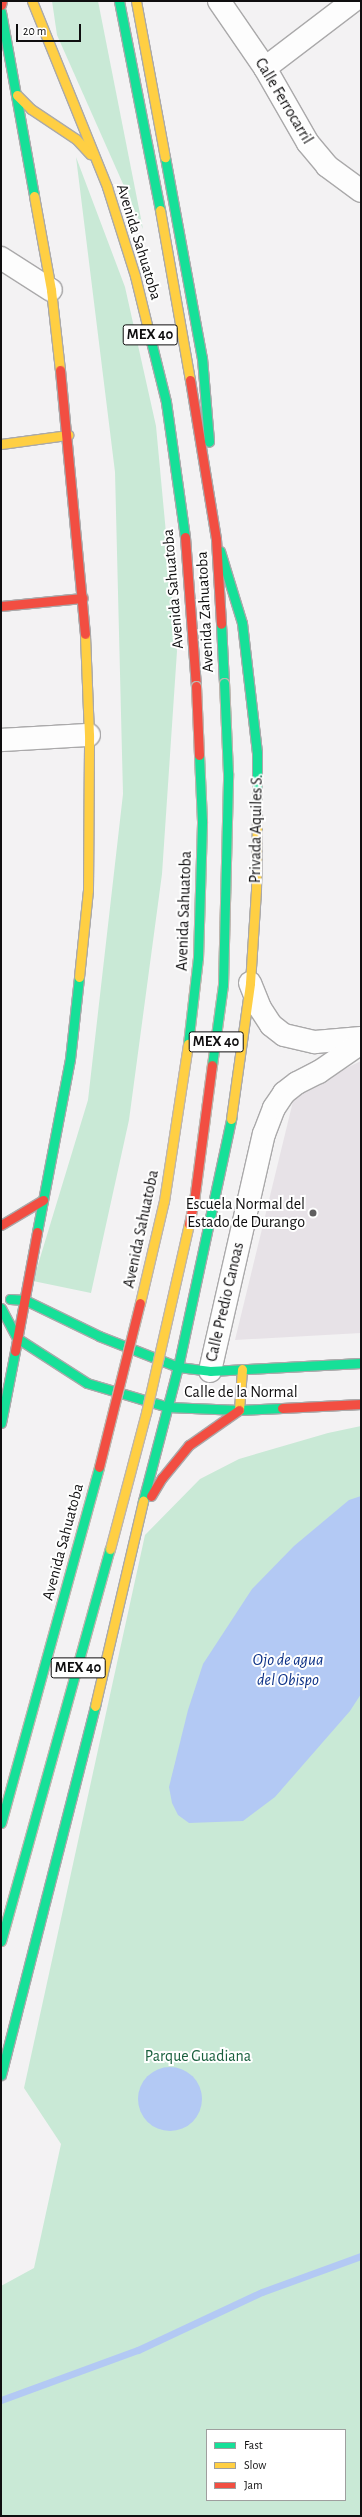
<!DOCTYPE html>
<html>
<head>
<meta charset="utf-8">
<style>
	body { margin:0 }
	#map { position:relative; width:362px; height:2517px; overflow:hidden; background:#f3f2f3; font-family:"Alegreya Sans",sans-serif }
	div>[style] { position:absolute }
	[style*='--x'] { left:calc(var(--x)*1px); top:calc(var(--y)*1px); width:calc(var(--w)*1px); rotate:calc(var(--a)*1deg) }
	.built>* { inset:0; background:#e7e2e7 }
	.green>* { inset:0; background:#c9e9d6 }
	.water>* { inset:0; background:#b3c9f4 }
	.round { border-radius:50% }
	.stream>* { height:7px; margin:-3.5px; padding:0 3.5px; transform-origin:3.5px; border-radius:3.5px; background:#b3c9f4 }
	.roads { filter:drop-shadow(1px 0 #aaa9aa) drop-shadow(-1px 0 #aaa9aa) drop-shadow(0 1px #aaa9aa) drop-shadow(0 -1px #aaa9aa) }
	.street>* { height:22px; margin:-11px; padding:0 11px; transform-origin:11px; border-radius:11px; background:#fdfdfd }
	.fast>* { height:9px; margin:-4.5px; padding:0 4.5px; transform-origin:4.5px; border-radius:4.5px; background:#16e098 }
	.slow>* { height:9px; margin:-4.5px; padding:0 4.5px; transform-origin:4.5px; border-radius:4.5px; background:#ffcf43 }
	.jam>* { height:9px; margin:-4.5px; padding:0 4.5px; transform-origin:4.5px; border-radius:4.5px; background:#f24e42 }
	.bridges { filter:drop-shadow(1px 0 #bdb5ae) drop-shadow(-1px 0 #bdb5ae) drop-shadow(0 1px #bdb5ae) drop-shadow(0 -1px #bdb5ae) }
	.fast-bridge>* { height:9px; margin:-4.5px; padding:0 4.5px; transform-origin:4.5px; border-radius:4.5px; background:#16e098 }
	.slow-bridge>* { height:9px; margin:-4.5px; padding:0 4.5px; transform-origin:4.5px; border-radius:4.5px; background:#ffcf43 }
	.jam-bridge>* { height:9px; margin:-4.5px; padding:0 4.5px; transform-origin:4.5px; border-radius:4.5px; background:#f24e42 }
	.dots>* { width:11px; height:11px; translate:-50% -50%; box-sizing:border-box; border:2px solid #fff; border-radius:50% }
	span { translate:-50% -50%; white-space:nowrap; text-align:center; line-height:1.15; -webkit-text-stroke:4px #fff; paint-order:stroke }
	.shield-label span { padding:1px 3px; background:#fff; border:1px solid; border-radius:3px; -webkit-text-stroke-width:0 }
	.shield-label { font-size:15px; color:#0f0e0f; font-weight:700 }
	.street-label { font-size:16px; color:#0f0e0f }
	.poi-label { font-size:16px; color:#0f0e0f }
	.right { translate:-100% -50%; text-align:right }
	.park-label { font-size:16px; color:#1a603e }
	.water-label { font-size:17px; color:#0d3287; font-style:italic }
	.frame { position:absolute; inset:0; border:2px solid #0f0e0f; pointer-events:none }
	.legend { position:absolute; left:206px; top:2429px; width:140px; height:72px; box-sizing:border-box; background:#fff; border:1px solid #9f9f9f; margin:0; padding:5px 7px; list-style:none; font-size:12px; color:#0f0e0f }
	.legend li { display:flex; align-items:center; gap:8px; height:20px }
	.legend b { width:20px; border:1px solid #9f9f9f }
	.scale { position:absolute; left:16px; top:24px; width:65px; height:18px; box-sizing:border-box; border:2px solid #0f0e0f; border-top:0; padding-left:5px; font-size:12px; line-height:14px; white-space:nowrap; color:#0f0e0f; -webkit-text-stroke:3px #fff; paint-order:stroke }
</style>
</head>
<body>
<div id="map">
	<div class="built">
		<div style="clip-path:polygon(361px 1061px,361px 1333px,235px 1340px,295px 1093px)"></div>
	</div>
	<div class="green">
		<div style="clip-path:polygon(52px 1px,98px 1px,143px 229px,57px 35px)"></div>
		<div style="clip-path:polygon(76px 157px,125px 287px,156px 426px,177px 651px,162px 874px,129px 1120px,91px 1293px,33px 1281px,88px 1100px,123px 794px,115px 472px)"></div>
		<div style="clip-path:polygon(evenodd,361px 1426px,361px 2516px,1px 2516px,1px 2286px,34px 2268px,61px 2144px,24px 2088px,145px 1535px,200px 1479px,239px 1459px,328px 1433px,361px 1426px,207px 2430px,345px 2430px,345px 2500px,207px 2500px,207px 2430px)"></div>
	</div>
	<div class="water">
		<div style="clip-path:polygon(361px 1496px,361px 1694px,350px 1711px,275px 1797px,243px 1821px,189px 1823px,178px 1815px,172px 1803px,169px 1787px,188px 1710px,203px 1664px,252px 1589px,294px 1546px,349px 1500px)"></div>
		<div class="round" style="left:138px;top:2067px;width:64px;height:64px"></div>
	</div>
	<div class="stream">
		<div style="--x:1;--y:2400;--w:146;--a:-20.1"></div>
		<div style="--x:138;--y:2350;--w:137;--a:-25.1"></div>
		<div style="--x:262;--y:2292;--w:105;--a:-20"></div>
	</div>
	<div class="roads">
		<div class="street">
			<div style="--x:219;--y:1;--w:81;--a:55.5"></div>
			<div style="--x:265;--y:68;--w:86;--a:60.2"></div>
			<div style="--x:308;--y:143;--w:30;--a:50"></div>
			<div style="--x:327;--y:166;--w:42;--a:36.3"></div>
			<div style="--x:265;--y:68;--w:111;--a:-37.3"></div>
			<div style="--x:1;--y:258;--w:59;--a:32.6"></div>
			<div style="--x:1;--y:740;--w:88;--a:-3.3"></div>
			<div style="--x:250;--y:983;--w:27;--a:68"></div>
			<div style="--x:260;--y:1008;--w:20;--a:57"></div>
			<div style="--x:271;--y:1025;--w:16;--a:38"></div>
			<div style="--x:284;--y:1035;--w:32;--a:13"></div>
			<div style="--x:315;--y:1042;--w:46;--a:-5"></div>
			<div style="--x:210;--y:1371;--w:243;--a:-77.2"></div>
			<div style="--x:264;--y:1134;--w:28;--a:-69"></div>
			<div style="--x:274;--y:1108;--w:18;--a:-56"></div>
			<div style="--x:284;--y:1093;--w:16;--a:-38"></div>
			<div style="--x:297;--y:1083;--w:25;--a:-27"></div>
			<div style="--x:319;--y:1072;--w:51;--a:-34.6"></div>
		</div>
		<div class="fast">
			<div style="--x:119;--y:1;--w:213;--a:78.9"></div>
			<div style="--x:1;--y:12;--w:187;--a:79.8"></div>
			<div style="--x:165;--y:157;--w:204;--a:79.6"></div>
			<div style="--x:202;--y:358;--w:84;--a:85.2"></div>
			<div style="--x:147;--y:325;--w:79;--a:76.1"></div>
			<div style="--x:166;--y:402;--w:136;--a:82"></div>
			<div style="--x:220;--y:551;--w:75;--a:73"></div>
			<div style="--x:242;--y:623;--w:131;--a:83.4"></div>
			<div style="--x:257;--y:753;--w:61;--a:90"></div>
			<div style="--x:221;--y:624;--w:59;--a:87.1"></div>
			<div style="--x:37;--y:1232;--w:176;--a:-79.2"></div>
			<div style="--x:70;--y:1059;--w:82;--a:-83.7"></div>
			<div style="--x:10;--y:1299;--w:15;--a:4"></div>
			<div style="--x:25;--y:1300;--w:82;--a:25.9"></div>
			<div style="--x:99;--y:1336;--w:85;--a:21.4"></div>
			<div style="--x:178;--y:1367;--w:32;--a:7"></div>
			<div style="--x:210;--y:1371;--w:151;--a:-3"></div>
			<div style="--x:1;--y:1308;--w:34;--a:62"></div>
			<div style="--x:17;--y:1338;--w:83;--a:32.7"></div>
			<div style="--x:87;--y:1383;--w:84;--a:16.5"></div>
			<div style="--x:168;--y:1407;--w:71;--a:2.4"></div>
			<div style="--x:239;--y:1410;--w:43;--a:-2.7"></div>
			<div style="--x:1;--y:1423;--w:73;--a:-79"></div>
			<div style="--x:143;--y:1501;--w:138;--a:-75.4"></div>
			<div style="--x:178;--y:1367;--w:254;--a:-77.9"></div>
			<div style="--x:1;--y:2075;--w:381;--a:-75.7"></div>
		</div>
		<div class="slow">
			<div style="--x:32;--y:1;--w:201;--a:68"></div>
			<div style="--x:107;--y:187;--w:93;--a:72.5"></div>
			<div style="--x:135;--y:276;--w:50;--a:76.2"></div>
			<div style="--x:136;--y:1;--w:159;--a:79.5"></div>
			<div style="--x:17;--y:95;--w:20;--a:45"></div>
			<div style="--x:31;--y:109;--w:54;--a:33.7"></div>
			<div style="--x:76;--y:139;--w:21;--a:47"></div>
			<div style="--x:34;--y:196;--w:96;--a:79.7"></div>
			<div style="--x:51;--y:290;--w:81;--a:83.6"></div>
			<div style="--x:160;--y:210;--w:173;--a:80"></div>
			<div style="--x:1;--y:444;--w:68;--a:-7.7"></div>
			<div style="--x:79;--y:977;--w:87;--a:-84.1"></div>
			<div style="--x:88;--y:890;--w:155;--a:-89.6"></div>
			<div style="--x:89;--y:735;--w:101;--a:-92.3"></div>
			<div style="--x:231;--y:1119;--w:137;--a:-82"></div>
			<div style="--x:250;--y:983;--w:93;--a:-86.3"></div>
			<div style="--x:256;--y:890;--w:76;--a:-89.2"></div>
			<div style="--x:239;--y:1410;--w:41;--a:-85.8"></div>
			<div style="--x:95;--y:1706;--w:211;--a:-76.8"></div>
		</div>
		<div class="jam">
			<div style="--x:1;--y:5;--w:4;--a:-76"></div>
			<div style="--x:60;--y:370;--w:265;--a:84.6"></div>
			<div style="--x:190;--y:380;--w:161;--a:80.7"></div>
			<div style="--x:216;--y:539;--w:85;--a:86.6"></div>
			<div style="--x:185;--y:537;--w:149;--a:85.8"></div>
			<div style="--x:1;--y:606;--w:82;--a:-5.6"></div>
			<div style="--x:1;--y:1225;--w:49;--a:-30.8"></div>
			<div style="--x:15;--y:1351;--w:121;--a:-79.5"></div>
			<div style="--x:282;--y:1408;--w:79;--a:-2.9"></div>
			<div style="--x:151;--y:1496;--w:21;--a:-59"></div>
			<div style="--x:162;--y:1478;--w:43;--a:-50.7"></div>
			<div style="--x:189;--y:1445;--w:61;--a:-35"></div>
		</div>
	</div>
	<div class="bridges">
		<div class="fast-bridge">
			<div style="--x:188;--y:1044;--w:87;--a:-83.4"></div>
			<div style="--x:198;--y:958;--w:137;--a:-88.3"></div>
			<div style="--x:202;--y:821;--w:66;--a:-92.6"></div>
			<div style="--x:212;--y:1065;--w:81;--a:-82.2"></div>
			<div style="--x:223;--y:985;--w:212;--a:-88.6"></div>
			<div style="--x:228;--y:773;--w:90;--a:-92.5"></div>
			<div style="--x:1;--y:1823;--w:369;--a:-74.6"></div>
			<div style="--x:1;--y:1941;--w:407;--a:-74.5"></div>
		</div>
		<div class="slow-bridge">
			<div style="--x:140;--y:1303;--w:105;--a:-76.8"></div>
			<div style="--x:164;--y:1201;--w:159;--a:-81.3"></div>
			<div style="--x:110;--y:1549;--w:141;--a:-75.2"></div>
			<div style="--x:146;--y:1413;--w:194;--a:-77.2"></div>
		</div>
		<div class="jam-bridge">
			<div style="--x:196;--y:686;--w:69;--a:87.5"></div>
			<div style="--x:189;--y:1224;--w:24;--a:-78"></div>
			<div style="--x:194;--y:1201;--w:137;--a:-82.5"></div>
			<div style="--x:99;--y:1467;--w:169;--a:-76"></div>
		</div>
	</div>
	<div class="dots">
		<div style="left:313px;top:1213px;background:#5f5e5f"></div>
	</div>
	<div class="shield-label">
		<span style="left:150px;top:335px">MEX 40</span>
		<span style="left:216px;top:1042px">MEX 40</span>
		<span style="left:78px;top:1668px">MEX 40</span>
	</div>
	<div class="street-label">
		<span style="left:284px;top:101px;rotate:59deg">Calle Ferrocarril</span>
		<span style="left:139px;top:242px;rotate:73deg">Avenida Sahuatoba</span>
		<span style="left:173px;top:589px;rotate:-95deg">Avenida Sahuatoba</span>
		<span style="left:205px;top:612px;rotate:-93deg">Avenida Zahuatoba</span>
		<span style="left:256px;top:829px;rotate:-89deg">Privada Aquiles S.</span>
		<span style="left:184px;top:911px;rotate:-88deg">Avenida Sahuatoba</span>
		<span style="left:141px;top:1229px;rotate:-78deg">Avenida Sahuatoba</span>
		<span style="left:225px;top:1302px;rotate:-77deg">Calle Predio Canoas</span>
		<span style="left:241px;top:1392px">Calle de la Normal</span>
		<span style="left:63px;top:1542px;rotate:-75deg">Avenida Sahuatoba</span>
	</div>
	<div class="poi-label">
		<span class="right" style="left:305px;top:1213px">Escuela Normal del<br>Estado de Durango</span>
	</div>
	<div class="park-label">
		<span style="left:198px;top:2056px">Parque Guadiana</span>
	</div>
	<div class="water-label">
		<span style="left:288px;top:1670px">Ojo de agua<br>del Obispo</span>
	</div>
	<div class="frame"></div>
	<ul class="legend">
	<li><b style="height:5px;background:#16e098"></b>Fast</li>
	<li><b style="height:5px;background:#ffcf43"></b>Slow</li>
	<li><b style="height:5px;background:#f24e42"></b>Jam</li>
	</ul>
	<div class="scale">20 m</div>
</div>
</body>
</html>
